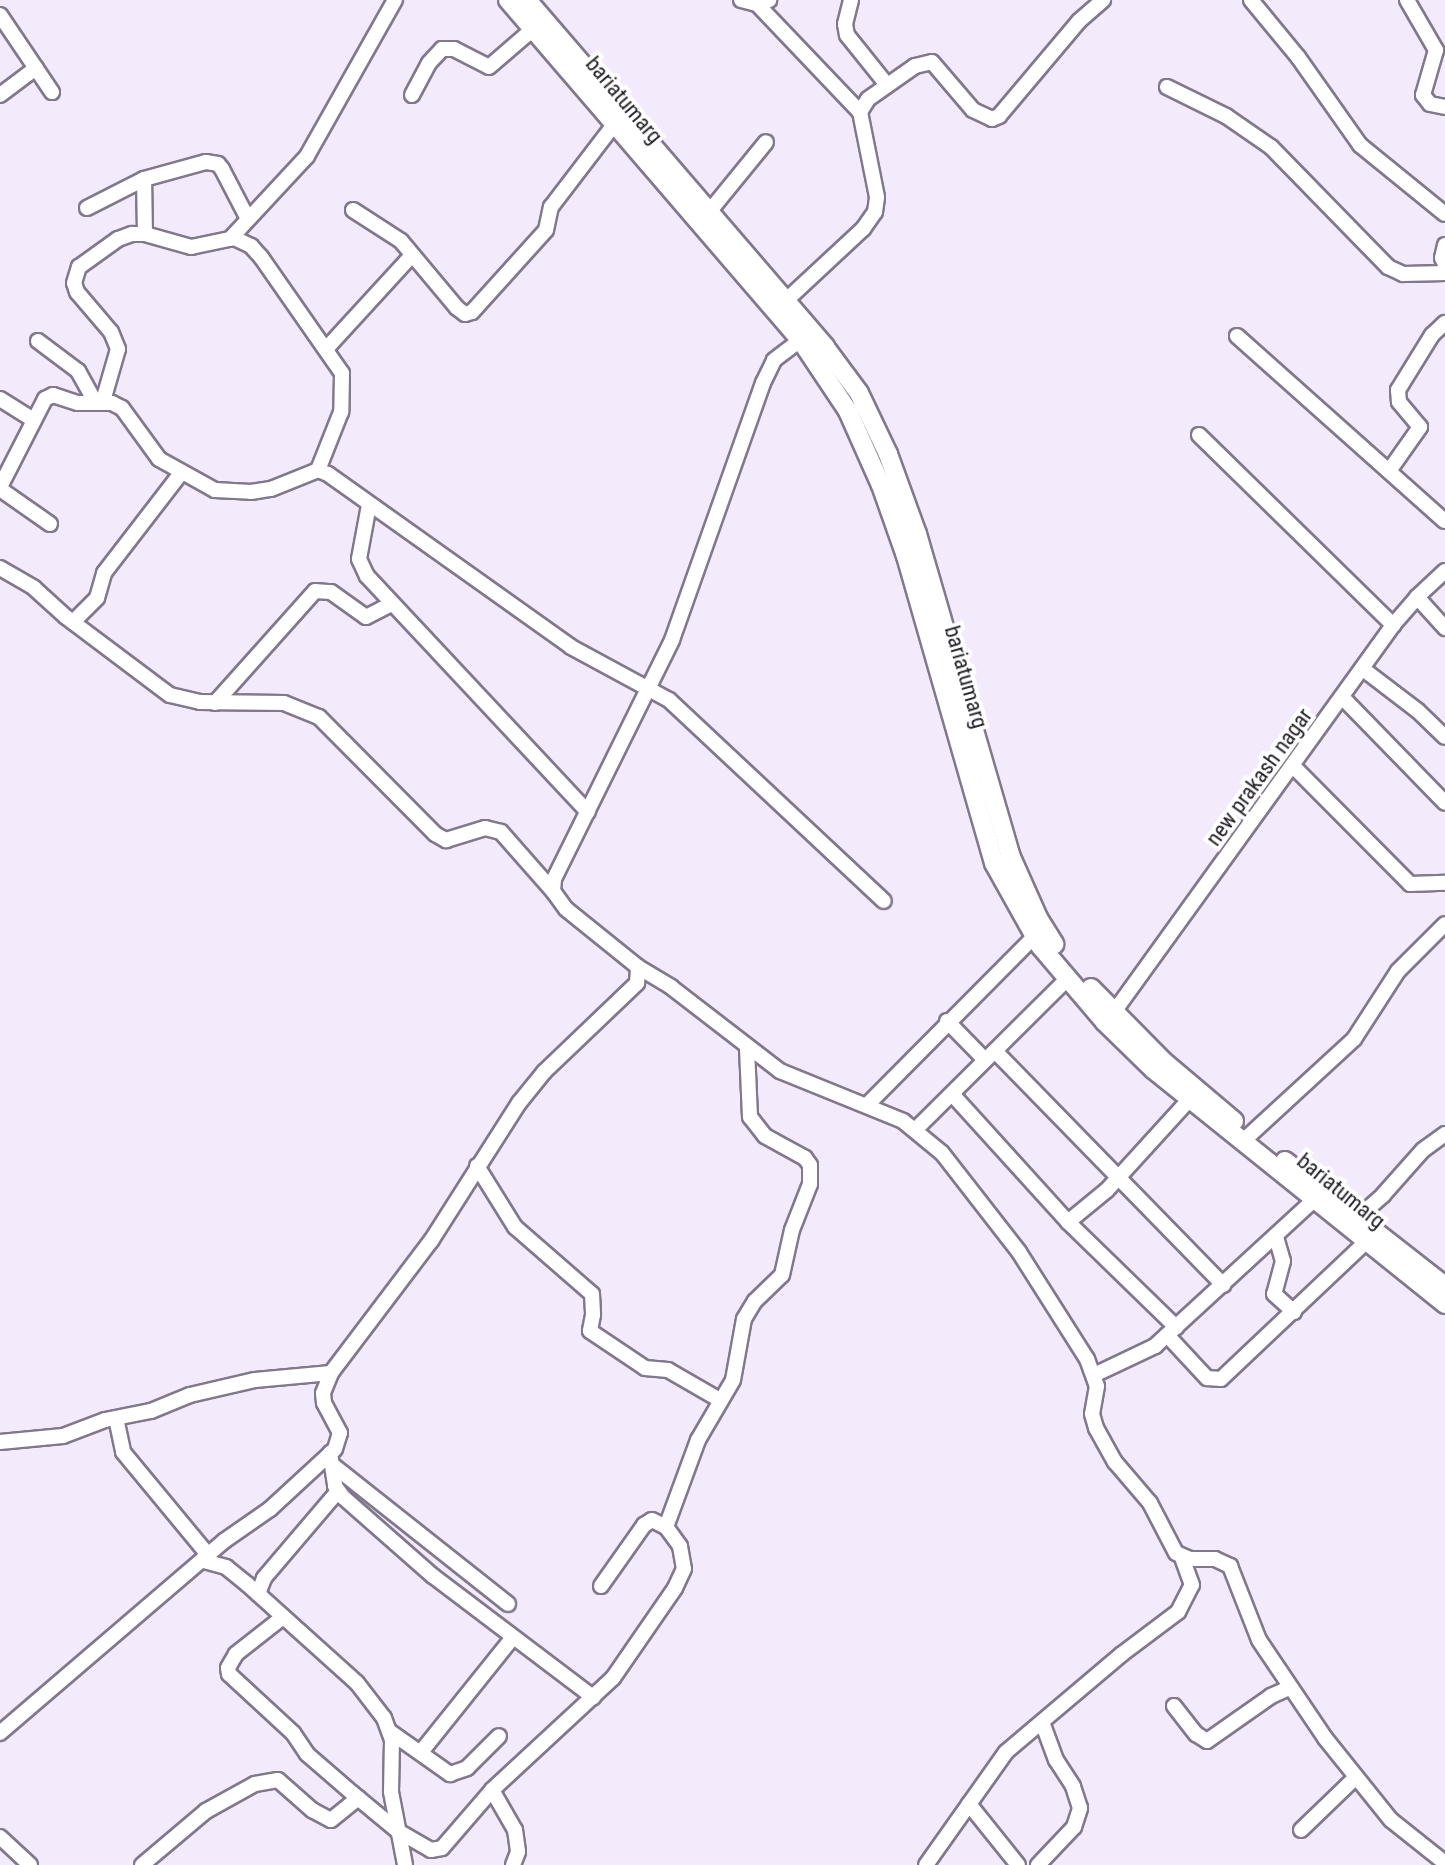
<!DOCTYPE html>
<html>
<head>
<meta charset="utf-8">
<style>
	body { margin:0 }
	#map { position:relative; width:1445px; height:1865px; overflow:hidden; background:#f3eafc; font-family:"Roboto Condensed",sans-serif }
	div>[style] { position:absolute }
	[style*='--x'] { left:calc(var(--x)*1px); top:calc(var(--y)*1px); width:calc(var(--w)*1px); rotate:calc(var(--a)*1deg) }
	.roads { filter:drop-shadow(2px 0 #82788c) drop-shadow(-2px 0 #82788c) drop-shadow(0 2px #82788c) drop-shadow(0 -2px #82788c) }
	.minor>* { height:14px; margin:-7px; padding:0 7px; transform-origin:7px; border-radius:7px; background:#fff }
	.major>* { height:18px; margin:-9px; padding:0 9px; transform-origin:9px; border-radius:9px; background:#fff }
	span { translate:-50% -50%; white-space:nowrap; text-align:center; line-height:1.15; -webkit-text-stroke:8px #fff; paint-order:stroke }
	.street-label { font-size:22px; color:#201c24 }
</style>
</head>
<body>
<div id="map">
	<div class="roads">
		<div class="minor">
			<div style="--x:741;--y:0;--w:16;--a:14"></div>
			<div style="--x:757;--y:4;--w:13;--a:-18"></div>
			<div style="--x:851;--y:0;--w:25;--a:104"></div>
			<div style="--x:845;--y:24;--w:11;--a:80"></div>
			<div style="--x:847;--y:35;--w:64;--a:51.3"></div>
			<div style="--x:1251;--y:0;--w:74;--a:50.5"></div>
			<div style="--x:1298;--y:57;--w:108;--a:54.8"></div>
			<div style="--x:1360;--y:145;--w:109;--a:39.1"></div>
			<div style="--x:1407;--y:0;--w:58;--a:59.9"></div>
			<div style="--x:1436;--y:50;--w:47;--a:106.1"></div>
			<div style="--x:1423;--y:95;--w:11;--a:52"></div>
			<div style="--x:1430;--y:104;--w:15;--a:11"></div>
			<div style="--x:757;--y:4;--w:149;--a:46.4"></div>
			<div style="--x:0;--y:15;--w:93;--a:56"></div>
			<div style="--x:1167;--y:87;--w:66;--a:26.2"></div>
			<div style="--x:1226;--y:116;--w:55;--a:34.6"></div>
			<div style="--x:1271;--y:147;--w:168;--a:45.7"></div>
			<div style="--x:1388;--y:267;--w:17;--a:25"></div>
			<div style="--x:1403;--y:274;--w:42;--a:-1.4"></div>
			<div style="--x:0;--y:95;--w:45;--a:-36.9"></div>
			<div style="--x:412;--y:95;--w:36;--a:-62"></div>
			<div style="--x:429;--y:63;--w:19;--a:-47"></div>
			<div style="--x:442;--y:49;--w:12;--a:0"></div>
			<div style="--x:454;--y:49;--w:39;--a:27"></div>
			<div style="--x:489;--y:67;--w:58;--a:-40.8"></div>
			<div style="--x:87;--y:208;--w:64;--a:-27"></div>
			<div style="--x:353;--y:210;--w:57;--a:32.9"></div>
			<div style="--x:401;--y:241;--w:87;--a:50.1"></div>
			<div style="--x:457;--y:308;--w:10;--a:37"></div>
			<div style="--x:465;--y:314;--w:7;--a:-16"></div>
			<div style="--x:472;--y:312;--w:110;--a:-47.9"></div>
			<div style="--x:546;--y:230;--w:24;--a:-78"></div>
			<div style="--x:551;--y:207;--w:102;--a:-52.6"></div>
			<div style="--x:709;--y:212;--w:90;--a:-50.8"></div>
			<div style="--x:145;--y:234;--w:55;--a:-91"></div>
			<div style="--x:144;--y:179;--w:64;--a:-15.3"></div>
			<div style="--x:206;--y:162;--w:12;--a:9"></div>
			<div style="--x:218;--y:164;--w:6;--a:51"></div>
			<div style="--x:222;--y:169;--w:56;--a:62.5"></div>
			<div style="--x:230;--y:239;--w:113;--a:-47.1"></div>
			<div style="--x:307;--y:156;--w:179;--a:-60.6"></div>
			<div style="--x:1445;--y:245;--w:13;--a:103"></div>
			<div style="--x:1442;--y:258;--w:7;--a:63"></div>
			<div style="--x:779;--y:307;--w:115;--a:-42.9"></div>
			<div style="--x:863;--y:229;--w:21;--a:-55"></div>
			<div style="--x:875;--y:212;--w:15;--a:-82"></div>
			<div style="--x:877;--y:197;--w:87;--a:-101.3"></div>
			<div style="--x:860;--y:112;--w:15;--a:-58"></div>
			<div style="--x:868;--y:99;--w:57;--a:-35.1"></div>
			<div style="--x:915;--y:66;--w:17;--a:-13"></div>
			<div style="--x:932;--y:62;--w:63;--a:49.5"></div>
			<div style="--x:973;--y:110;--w:21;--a:25"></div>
			<div style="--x:992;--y:119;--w:8;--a:-23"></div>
			<div style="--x:999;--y:116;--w:124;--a:-49.9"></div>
			<div style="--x:1079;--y:21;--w:32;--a:-41"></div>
			<div style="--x:1237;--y:336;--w:278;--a:41.7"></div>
			<div style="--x:38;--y:341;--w:50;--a:36.9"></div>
			<div style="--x:78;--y:371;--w:35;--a:61"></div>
			<div style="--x:326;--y:349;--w:127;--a:-47.5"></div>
			<div style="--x:0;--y:399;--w:40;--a:32"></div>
			<div style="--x:103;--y:401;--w:54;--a:-73.9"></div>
			<div style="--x:118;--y:349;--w:18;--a:-112"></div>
			<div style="--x:111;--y:332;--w:52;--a:-130.4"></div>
			<div style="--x:77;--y:292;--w:9;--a:-108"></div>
			<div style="--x:74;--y:283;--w:17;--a:-73"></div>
			<div style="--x:79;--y:267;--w:48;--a:-35.7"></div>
			<div style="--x:118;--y:239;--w:15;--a:-20"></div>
			<div style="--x:132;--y:234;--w:13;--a:0"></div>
			<div style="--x:145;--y:234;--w:48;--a:15.8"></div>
			<div style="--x:191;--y:247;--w:44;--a:-11.8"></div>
			<div style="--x:234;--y:238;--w:19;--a:25"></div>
			<div style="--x:251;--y:246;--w:15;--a:48"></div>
			<div style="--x:261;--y:257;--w:141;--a:55.1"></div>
			<div style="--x:342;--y:373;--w:39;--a:91"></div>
			<div style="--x:341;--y:412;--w:62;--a:111.6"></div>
			<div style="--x:1199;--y:435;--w:272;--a:44.4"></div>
			<div style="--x:1389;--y:471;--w:54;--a:-54.8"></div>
			<div style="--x:1420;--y:427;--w:33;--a:-130"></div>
			<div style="--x:1399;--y:402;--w:12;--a:-95"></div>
			<div style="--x:1398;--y:390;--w:65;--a:-58.3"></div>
			<div style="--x:1432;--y:335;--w:18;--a:-43"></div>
			<div style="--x:0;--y:487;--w:99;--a:-62.9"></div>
			<div style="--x:45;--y:399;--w:9;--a:-27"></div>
			<div style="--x:53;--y:395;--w:26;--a:18"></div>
			<div style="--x:78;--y:403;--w:34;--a:0"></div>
			<div style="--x:112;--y:403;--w:11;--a:27"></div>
			<div style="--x:122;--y:408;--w:63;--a:54"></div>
			<div style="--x:159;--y:459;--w:64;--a:29"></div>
			<div style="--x:215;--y:490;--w:36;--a:3"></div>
			<div style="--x:251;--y:492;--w:20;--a:-9"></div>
			<div style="--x:271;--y:489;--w:51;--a:-22"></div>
			<div style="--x:318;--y:470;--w:11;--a:22"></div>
			<div style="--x:328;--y:474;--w:298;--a:35.4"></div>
			<div style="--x:571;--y:647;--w:111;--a:28.4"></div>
			<div style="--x:669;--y:700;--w:294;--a:43.1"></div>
			<div style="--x:0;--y:489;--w:61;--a:35"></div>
			<div style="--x:369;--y:505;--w:55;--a:100.5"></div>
			<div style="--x:359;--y:559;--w:19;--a:65"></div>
			<div style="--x:367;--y:576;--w:323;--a:46.9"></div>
			<div style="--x:0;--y:568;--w:39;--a:30"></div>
			<div style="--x:34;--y:588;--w:43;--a:42.2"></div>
			<div style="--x:66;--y:617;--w:130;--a:36.9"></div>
			<div style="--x:170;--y:695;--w:31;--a:13"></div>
			<div style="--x:200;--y:702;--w:84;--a:0.7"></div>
			<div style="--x:284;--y:703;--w:38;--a:22"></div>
			<div style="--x:319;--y:717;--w:165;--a:45.2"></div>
			<div style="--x:435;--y:834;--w:13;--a:29"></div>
			<div style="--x:446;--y:840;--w:41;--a:-17.1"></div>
			<div style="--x:485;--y:828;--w:16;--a:14"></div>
			<div style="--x:501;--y:832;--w:79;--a:48.6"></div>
			<div style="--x:1417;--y:597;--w:42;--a:47.9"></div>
			<div style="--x:73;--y:622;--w:34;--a:-45"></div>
			<div style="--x:97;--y:598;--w:26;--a:-74"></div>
			<div style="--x:104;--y:573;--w:126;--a:-52.4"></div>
			<div style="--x:1363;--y:669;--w:69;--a:37.4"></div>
			<div style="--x:1418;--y:711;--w:37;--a:44"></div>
			<div style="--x:1343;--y:698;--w:146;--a:45.8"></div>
			<div style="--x:215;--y:703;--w:150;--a:-48.2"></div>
			<div style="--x:315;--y:591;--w:16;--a:4"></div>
			<div style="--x:331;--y:592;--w:43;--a:35.5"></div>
			<div style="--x:366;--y:617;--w:29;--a:-27"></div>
			<div style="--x:1294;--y:767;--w:165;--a:45.2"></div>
			<div style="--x:1410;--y:884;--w:35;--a:-2"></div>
			<div style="--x:638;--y:967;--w:39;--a:31"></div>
			<div style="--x:671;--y:987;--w:138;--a:37.6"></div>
			<div style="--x:780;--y:1071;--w:133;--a:22.1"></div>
			<div style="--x:903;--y:1121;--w:50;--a:39.4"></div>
			<div style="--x:942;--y:1153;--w:125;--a:52.1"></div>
			<div style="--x:1019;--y:1252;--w:127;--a:57.6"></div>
			<div style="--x:1087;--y:1359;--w:29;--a:70"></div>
			<div style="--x:1097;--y:1386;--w:28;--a:100"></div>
			<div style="--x:1092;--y:1414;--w:15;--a:74"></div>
			<div style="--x:1096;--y:1428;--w:39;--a:61"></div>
			<div style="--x:1115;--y:1462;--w:54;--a:49.5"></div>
			<div style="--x:1150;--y:1503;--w:56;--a:62.5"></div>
			<div style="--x:1176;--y:1553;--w:15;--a:23"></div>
			<div style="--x:1190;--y:1559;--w:25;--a:0"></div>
			<div style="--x:1215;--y:1559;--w:17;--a:25"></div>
			<div style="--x:1230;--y:1566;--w:79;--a:68.6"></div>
			<div style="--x:1259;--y:1640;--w:118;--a:56"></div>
			<div style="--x:1325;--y:1738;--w:105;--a:51.2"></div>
			<div style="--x:1391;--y:1820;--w:69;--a:38.5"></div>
			<div style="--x:1114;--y:1012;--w:477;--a:-54.2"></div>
			<div style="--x:1393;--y:625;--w:37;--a:-49"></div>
			<div style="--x:1417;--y:597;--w:38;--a:-43"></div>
			<div style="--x:947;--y:1021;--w:54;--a:45.7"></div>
			<div style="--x:995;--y:1051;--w:327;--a:45.7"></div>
			<div style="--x:952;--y:1094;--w:173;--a:47.8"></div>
			<div style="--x:1068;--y:1222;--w:151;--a:44.2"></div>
			<div style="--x:867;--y:1105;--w:238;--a:-45.2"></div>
			<div style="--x:916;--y:1129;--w:213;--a:-44.8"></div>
			<div style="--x:1242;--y:1142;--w:152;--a:-42.6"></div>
			<div style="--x:1354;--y:1039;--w:81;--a:-57.1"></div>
			<div style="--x:1398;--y:971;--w:66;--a:-45"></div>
			<div style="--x:477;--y:1166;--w:72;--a:58.1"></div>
			<div style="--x:515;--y:1227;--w:102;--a:41"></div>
			<div style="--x:592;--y:1294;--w:21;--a:87"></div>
			<div style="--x:593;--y:1315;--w:16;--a:101"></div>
			<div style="--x:590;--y:1331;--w:66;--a:33.9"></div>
			<div style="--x:645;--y:1368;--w:23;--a:5"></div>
			<div style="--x:668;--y:1370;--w:60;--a:30"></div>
			<div style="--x:1357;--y:1218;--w:35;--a:-41"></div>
			<div style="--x:1383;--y:1195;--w:60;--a:-48.4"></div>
			<div style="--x:1423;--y:1150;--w:27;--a:-36"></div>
			<div style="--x:1068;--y:1222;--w:50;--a:-39.4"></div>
			<div style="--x:1107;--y:1190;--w:122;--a:-47.7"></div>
			<div style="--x:1276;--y:1237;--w:25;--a:74"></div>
			<div style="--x:1283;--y:1261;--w:34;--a:105"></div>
			<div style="--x:1274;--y:1294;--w:27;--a:42"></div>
			<div style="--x:1167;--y:1335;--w:59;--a:47.1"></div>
			<div style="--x:1207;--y:1378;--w:14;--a:4"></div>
			<div style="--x:1221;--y:1379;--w:199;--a:-43.4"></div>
			<div style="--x:1094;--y:1375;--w:68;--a:-25.4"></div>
			<div style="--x:1155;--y:1346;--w:216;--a:-42.6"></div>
			<div style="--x:116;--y:1418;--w:35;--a:78"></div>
			<div style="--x:123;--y:1452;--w:135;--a:50.4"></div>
			<div style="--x:0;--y:1442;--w:63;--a:-5.4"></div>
			<div style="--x:63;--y:1436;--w:45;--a:-20.9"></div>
			<div style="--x:105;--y:1420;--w:47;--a:-11.1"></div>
			<div style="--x:151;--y:1411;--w:42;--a:-22.3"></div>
			<div style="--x:190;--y:1395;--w:67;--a:-13"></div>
			<div style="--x:255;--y:1380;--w:76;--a:-5.3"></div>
			<div style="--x:330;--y:1453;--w:33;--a:81"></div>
			<div style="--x:335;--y:1486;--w:14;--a:54"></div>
			<div style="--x:343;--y:1497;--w:120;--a:41.3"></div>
			<div style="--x:433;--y:1576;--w:201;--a:37.1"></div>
			<div style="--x:334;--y:1466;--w:222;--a:38.4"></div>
			<div style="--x:204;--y:1561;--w:23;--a:15"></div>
			<div style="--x:226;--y:1567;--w:27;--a:39"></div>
			<div style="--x:247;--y:1584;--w:148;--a:42"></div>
			<div style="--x:357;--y:1683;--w:44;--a:52.4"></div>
			<div style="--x:384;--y:1718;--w:23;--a:70"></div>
			<div style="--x:392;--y:1740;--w:52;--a:91.1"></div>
			<div style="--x:391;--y:1792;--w:74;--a:79.1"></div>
			<div style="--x:601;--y:1586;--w:75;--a:-54.8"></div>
			<div style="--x:644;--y:1525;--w:9;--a:-32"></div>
			<div style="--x:652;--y:1520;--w:16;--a:27"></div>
			<div style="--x:258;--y:1594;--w:17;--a:-69"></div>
			<div style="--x:264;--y:1578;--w:114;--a:-49.6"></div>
			<div style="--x:283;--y:1617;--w:60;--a:141.8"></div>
			<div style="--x:236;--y:1654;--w:16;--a:120"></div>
			<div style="--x:228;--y:1668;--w:6;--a:81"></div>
			<div style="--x:229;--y:1674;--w:87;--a:42.7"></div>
			<div style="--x:293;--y:1733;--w:25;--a:56"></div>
			<div style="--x:307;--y:1754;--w:60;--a:40.9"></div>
			<div style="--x:352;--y:1793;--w:60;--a:39.6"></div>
			<div style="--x:398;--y:1831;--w:38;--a:30"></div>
			<div style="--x:431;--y:1850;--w:11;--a:-10"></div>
			<div style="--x:442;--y:1848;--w:77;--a:-49.2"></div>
			<div style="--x:492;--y:1790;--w:165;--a:-42.8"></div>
			<div style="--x:613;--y:1678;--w:109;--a:-55.4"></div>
			<div style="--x:675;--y:1588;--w:21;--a:-65"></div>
			<div style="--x:684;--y:1569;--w:23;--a:-100"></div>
			<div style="--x:680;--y:1546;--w:24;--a:-126"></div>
			<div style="--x:666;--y:1527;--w:93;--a:-69.8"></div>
			<div style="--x:698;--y:1440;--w:69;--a:-59.7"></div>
			<div style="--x:733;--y:1380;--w:62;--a:-79.8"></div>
			<div style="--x:744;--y:1319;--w:21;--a:-59"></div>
			<div style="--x:755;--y:1301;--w:37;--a:-44"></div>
			<div style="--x:782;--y:1275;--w:46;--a:-77.5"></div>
			<div style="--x:792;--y:1230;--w:49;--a:-68.6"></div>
			<div style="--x:810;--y:1184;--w:19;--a:-90"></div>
			<div style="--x:810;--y:1165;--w:9;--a:-126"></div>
			<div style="--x:805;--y:1158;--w:46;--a:-151.2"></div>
			<div style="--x:765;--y:1136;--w:24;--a:-128"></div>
			<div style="--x:750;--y:1117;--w:69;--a:-92.5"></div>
			<div style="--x:1174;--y:1706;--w:36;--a:52"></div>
			<div style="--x:1196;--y:1734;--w:13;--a:32"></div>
			<div style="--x:1207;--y:1741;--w:78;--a:-35.1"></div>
			<div style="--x:1271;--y:1696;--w:20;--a:-24"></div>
			<div style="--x:389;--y:1731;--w:75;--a:35.2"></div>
			<div style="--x:450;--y:1774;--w:18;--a:-19"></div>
			<div style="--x:467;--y:1768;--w:45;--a:-45"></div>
			<div style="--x:0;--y:1733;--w:295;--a:-40.6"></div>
			<div style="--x:224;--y:1541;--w:56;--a:-34.8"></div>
			<div style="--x:270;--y:1509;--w:88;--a:-42.7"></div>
			<div style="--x:335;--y:1449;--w:17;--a:-73"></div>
			<div style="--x:340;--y:1433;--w:34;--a:-118"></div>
			<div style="--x:324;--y:1403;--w:10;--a:-96"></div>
			<div style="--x:323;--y:1393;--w:22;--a:-68"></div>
			<div style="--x:331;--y:1373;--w:166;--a:-52.9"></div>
			<div style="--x:431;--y:1241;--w:164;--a:-57.5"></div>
			<div style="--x:519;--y:1103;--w:40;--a:-51"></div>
			<div style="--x:544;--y:1072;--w:129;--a:-43.7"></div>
			<div style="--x:637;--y:983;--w:16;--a:-86"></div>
			<div style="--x:638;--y:967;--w:92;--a:-141.1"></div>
			<div style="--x:566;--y:909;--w:22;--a:-126"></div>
			<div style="--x:553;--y:891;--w:12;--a:-85"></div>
			<div style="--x:554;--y:879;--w:267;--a:-63.7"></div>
			<div style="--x:672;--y:640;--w:273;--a:-70.5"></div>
			<div style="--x:763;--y:383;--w:25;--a:-64"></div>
			<div style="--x:774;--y:360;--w:41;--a:-37.1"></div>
			<div style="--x:421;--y:1752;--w:147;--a:-51.3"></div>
			<div style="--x:492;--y:1790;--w:46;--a:60.1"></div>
			<div style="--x:515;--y:1830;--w:22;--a:82"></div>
			<div style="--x:518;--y:1852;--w:14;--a:111"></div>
			<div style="--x:969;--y:1804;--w:78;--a:51.2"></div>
			<div style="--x:1301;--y:1830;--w:76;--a:-43.9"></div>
			<div style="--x:0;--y:1837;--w:41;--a:43"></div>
			<div style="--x:142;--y:1865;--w:84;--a:-40.2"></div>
			<div style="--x:206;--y:1811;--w:56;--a:-28.9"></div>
			<div style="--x:255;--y:1784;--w:23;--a:-10"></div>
			<div style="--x:278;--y:1780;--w:45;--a:41.4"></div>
			<div style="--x:312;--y:1810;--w:21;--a:28"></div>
			<div style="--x:331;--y:1820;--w:35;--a:-39"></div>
			<div style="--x:926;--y:1865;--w:138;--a:-54.7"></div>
			<div style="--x:1006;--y:1752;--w:152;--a:-40.2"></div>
			<div style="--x:1122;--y:1654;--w:70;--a:-36.9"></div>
			<div style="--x:1178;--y:1612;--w:30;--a:-63"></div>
			<div style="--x:1192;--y:1585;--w:30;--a:-110"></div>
			<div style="--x:1038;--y:1865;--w:52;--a:-46.5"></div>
			<div style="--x:1074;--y:1827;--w:20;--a:-72"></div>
			<div style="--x:1080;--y:1808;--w:23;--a:-108"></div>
			<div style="--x:1073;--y:1786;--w:31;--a:-123"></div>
			<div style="--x:1056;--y:1760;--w:40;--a:-110.2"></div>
		</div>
		<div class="major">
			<div style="--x:508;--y:0;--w:447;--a:49.3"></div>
			<div style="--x:800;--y:339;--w:87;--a:56.3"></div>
			<div style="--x:848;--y:411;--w:81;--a:66"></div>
			<div style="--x:881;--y:485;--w:75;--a:70.6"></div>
			<div style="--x:906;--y:556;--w:319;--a:74"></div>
			<div style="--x:994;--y:863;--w:96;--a:60.8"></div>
			<div style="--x:1041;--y:947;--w:99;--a:49.5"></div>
			<div style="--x:1105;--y:1022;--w:67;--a:44.4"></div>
			<div style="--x:1153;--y:1069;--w:375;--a:38.8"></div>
			<div style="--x:527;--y:0;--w:457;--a:49.3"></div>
			<div style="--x:825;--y:347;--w:57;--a:53.5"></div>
			<div style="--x:859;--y:393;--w:68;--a:64.6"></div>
			<div style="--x:888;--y:454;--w:85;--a:70.1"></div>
			<div style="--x:917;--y:534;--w:334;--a:73.8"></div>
			<div style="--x:1010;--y:855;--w:69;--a:66"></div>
			<div style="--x:1038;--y:918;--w:31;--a:58"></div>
			<div style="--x:1091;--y:988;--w:103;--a:45.4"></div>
			<div style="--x:1163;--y:1061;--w:93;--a:40.2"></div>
			<div style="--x:1285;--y:1161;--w:203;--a:38"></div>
		</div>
	</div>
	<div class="street-label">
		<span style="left:624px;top:100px;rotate:50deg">bariatumarg</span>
		<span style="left:966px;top:677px;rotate:74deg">bariatumarg</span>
		<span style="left:1259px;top:777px;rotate:-54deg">new prakash nagar</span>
		<span style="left:1341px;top:1191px;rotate:39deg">bariatumarg</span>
	</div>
</div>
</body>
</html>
